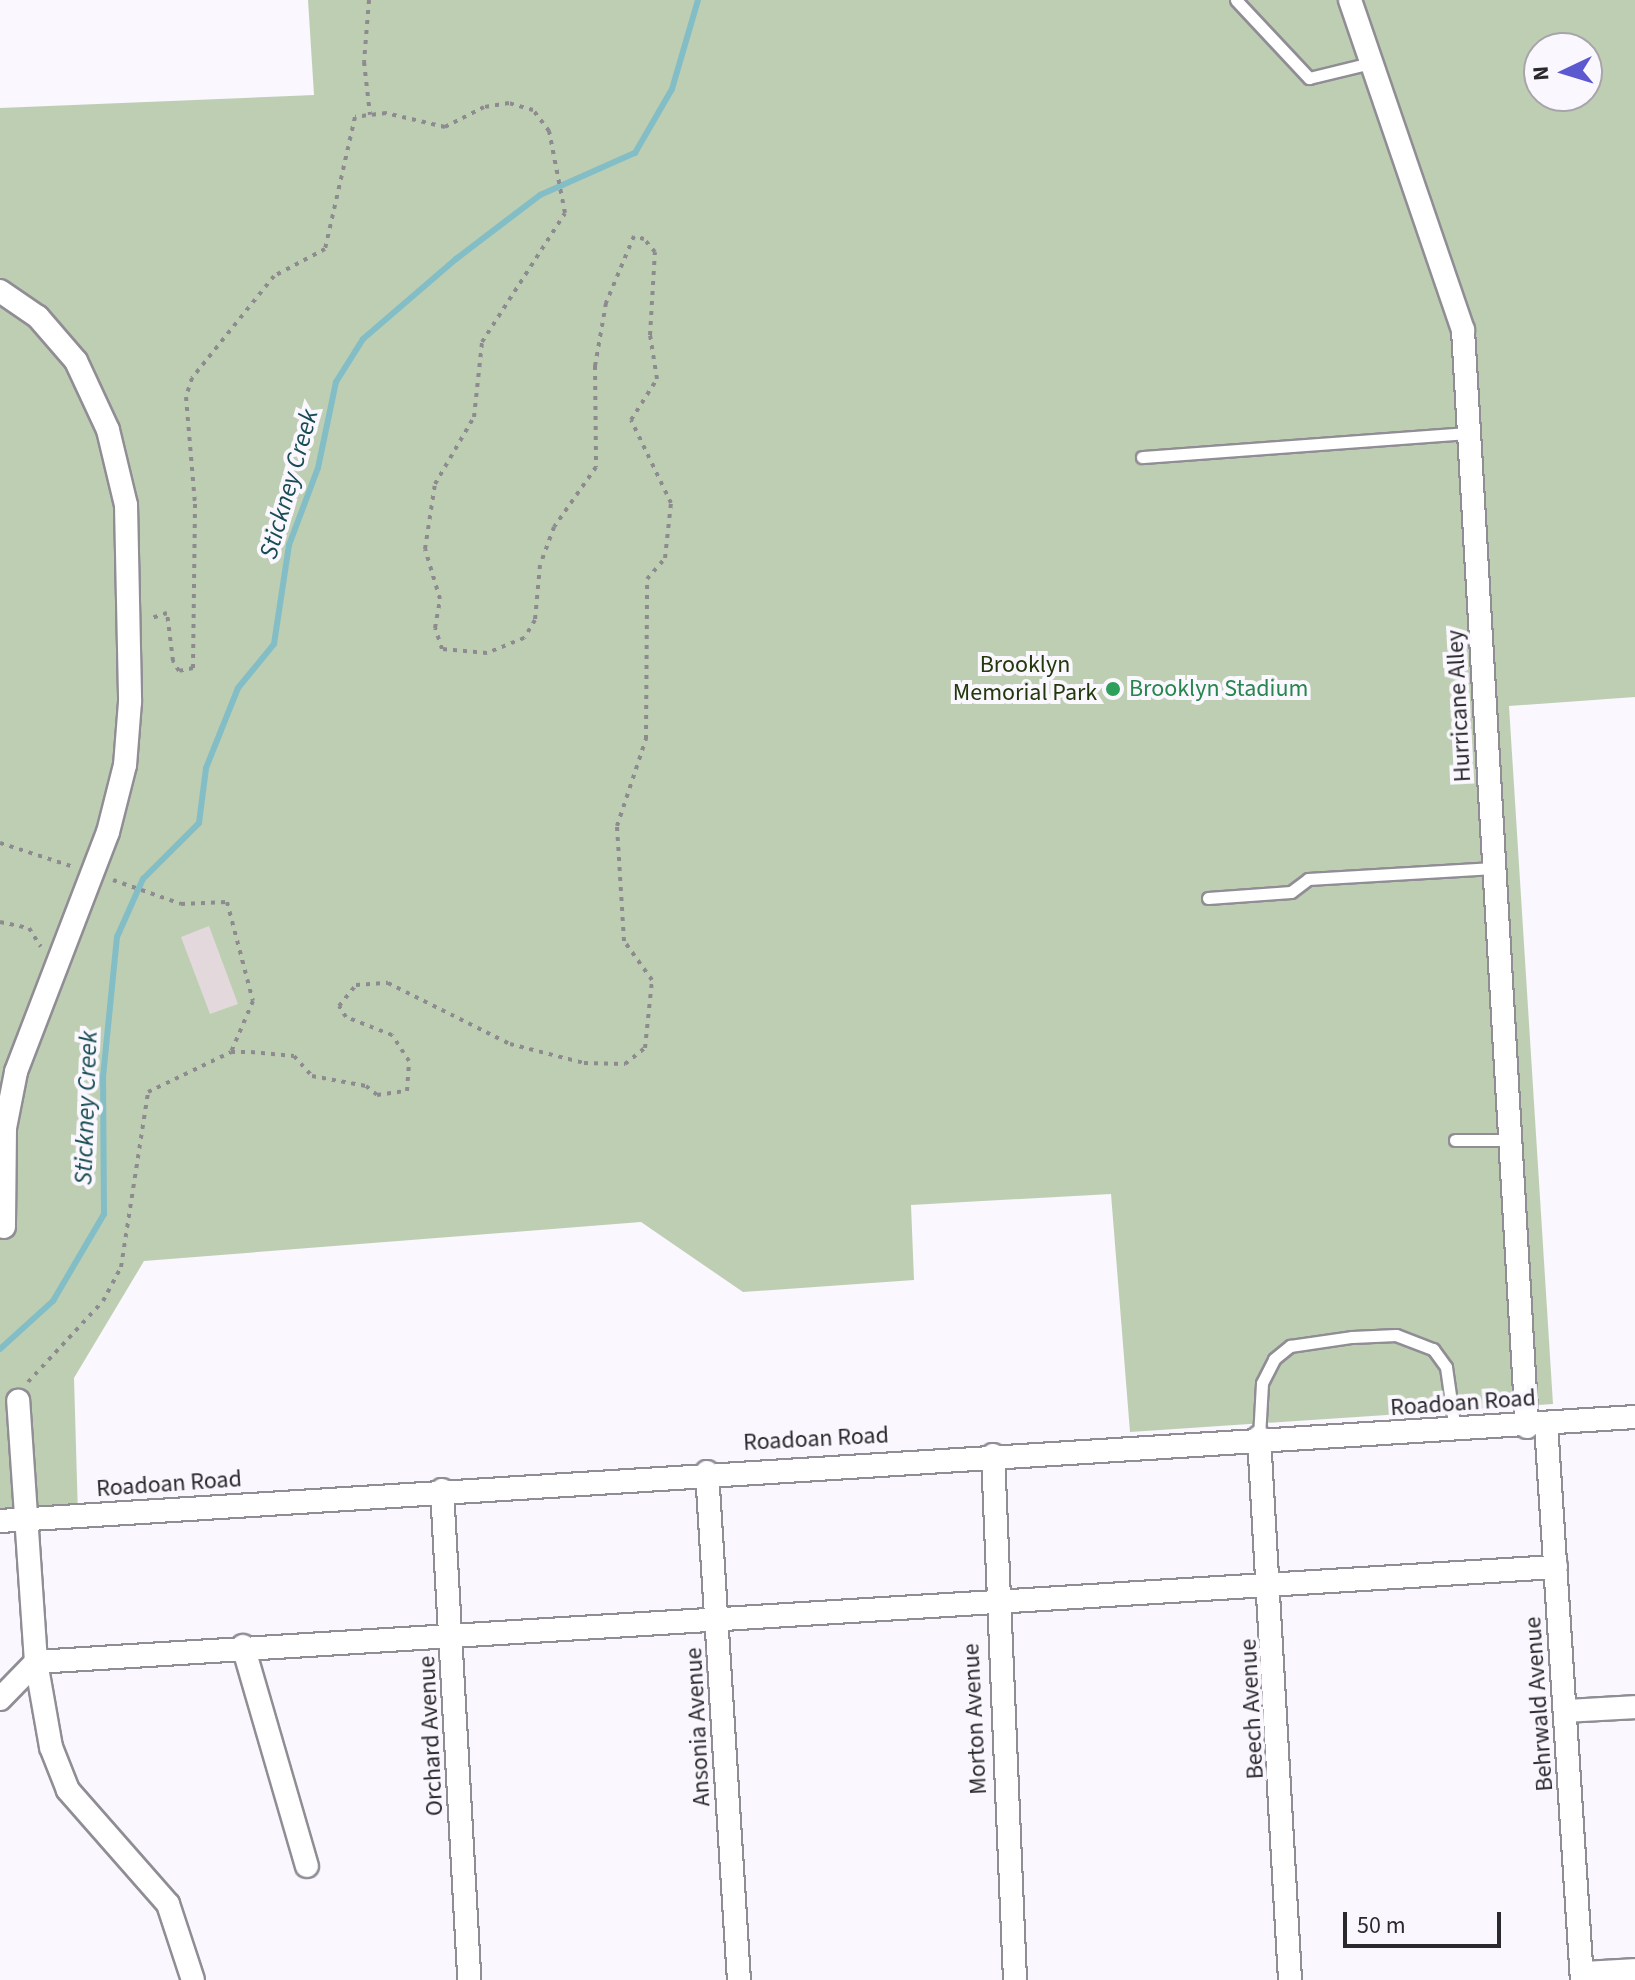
<!DOCTYPE html>
<html>
<head>
<meta charset="utf-8">
<style>
	body { margin:0 }
	#map { position:relative; width:1635px; height:1980px; overflow:hidden; background:#faf7fe; font-family:"Source Sans 3",sans-serif }
	div>[style] { position:absolute }
	[style*='--x'] { left:calc(var(--x)*1px); top:calc(var(--y)*1px); width:calc(var(--w)*1px); rotate:calc(var(--a)*1deg) }
	.green>* { inset:0; background:#beceb3 }
	.stream>* { height:6px; margin:-3px; padding:0 3px; transform-origin:3px; border-radius:3px; background:#83bec7 }
	.building>* { inset:0; background:#e3d8db }
	.path>* { height:4px; margin-top:-2px; transform-origin:0; background:repeating-linear-gradient(90deg,#8d8b90 0 4px,transparent 0 10px) }
	.roads { filter:drop-shadow(2px 0 #908d95) drop-shadow(-2px 0 #908d95) drop-shadow(0 2px #908d95) drop-shadow(0 -2px #908d95) }
	.lane>* { height:11px; margin:-5.5px; padding:0 5.5px; transform-origin:5.5px; border-radius:5.5px; background:#fff }
	.street>* { height:22px; margin:-11px; padding:0 11px; transform-origin:11px; border-radius:11px; background:#fff }
	.dots>* { width:22px; height:22px; translate:-50% -50%; box-sizing:border-box; border:4px solid #faf7fe; border-radius:50% }
	span { translate:-50% -50%; white-space:nowrap; text-align:center; line-height:1.15; -webkit-text-stroke:8px #faf7fe; paint-order:stroke }
	.park-label { font-size:24px; color:#22380b }
	.leisure-label { font-size:24px; color:#27864d }
	.left { translate:0 -50%; text-align:left }
	.street-label { font-size:24px; color:#2a292c }
	.water-label { font-size:26px; color:#184c54; font-style:italic }
	.north { position:absolute; left:1523px; top:32px; width:80px; height:80px; box-sizing:border-box; background:#faf7fe; border:2px solid #a7a5aa; border-radius:50%; rotate:266deg; font-size:22px; font-weight:700; line-height:32px; text-align:center; color:#2a292c }
	.north::after { content:''; display:block; margin:auto; width:28px; height:36px; background:#5c58d0; clip-path:polygon(50% 0,100% 100%,50% 72%,0 100%) }
	.scale { position:absolute; left:1343px; top:1912px; width:158px; height:36px; box-sizing:border-box; border:4px solid #2a292c; border-top:0; padding-left:10px; font-size:24px; line-height:28px; white-space:nowrap; color:#2a292c; -webkit-text-stroke:6px #faf7fe; paint-order:stroke }
</style>
</head>
<body>
<div id="map">
	<div class="green">
		<div style="clip-path:polygon(evenodd,308px 0,1635px 0,1635px 697px,1509px 706px,1553px 1404px,1130px 1432px,1111px 1194px,911px 1205px,914px 1280px,743px 1292px,641px 1222px,144px 1261px,74px 1378px,78px 1516px,0 1521px,0 108px,314px 95px,308px 0,1539px 48px,1587px 48px,1587px 96px,1539px 96px,1539px 48px)"></div>
	</div>
	<div class="stream">
		<div style="--x:0;--y:1349;--w:72;--a:-42.2"></div>
		<div style="--x:53;--y:1301;--w:101;--a:-59.6"></div>
		<div style="--x:104;--y:1214;--w:137;--a:-90.4"></div>
		<div style="--x:103;--y:1077;--w:141;--a:-84.3"></div>
		<div style="--x:117;--y:937;--w:64;--a:-65.9"></div>
		<div style="--x:143;--y:879;--w:79;--a:-45"></div>
		<div style="--x:199;--y:823;--w:55;--a:-82.7"></div>
		<div style="--x:206;--y:768;--w:86;--a:-68.2"></div>
		<div style="--x:238;--y:688;--w:57;--a:-50.7"></div>
		<div style="--x:274;--y:644;--w:100;--a:-81.4"></div>
		<div style="--x:289;--y:545;--w:82;--a:-69.4"></div>
		<div style="--x:318;--y:468;--w:88;--a:-78.2"></div>
		<div style="--x:336;--y:382;--w:51;--a:-57.9"></div>
		<div style="--x:363;--y:339;--w:123;--a:-40.7"></div>
		<div style="--x:456;--y:259;--w:106;--a:-37.3"></div>
		<div style="--x:540;--y:195;--w:104;--a:-23.9"></div>
		<div style="--x:635;--y:153;--w:74;--a:-60"></div>
		<div style="--x:672;--y:89;--w:93;--a:-73.7"></div>
	</div>
	<div class="building">
		<div style="clip-path:polygon(209px 926px,238px 1004px,210px 1014px,181px 937px)"></div>
	</div>
	<div class="path">
		<div style="--x:369;--y:0;--w:62;--a:94.6"></div>
		<div style="--x:364;--y:62;--w:53;--a:83.5"></div>
		<div style="--x:0;--y:843;--w:78;--a:18"></div>
		<div style="--x:113;--y:880;--w:72;--a:19.4"></div>
		<div style="--x:181;--y:904;--w:46;--a:-2.5"></div>
		<div style="--x:227;--y:902;--w:102;--a:75.3"></div>
		<div style="--x:253;--y:1001;--w:56;--a:113.3"></div>
		<div style="--x:0;--y:922;--w:30;--a:12"></div>
		<div style="--x:29;--y:928;--w:22;--a:58"></div>
		<div style="--x:28;--y:1382;--w:110;--a:-47.2"></div>
		<div style="--x:103;--y:1301;--w:38;--a:-62"></div>
		<div style="--x:121;--y:1267;--w:177;--a:-81.2"></div>
		<div style="--x:148;--y:1092;--w:92;--a:-25.7"></div>
		<div style="--x:231;--y:1052;--w:20;--a:0"></div>
		<div style="--x:251;--y:1052;--w:43;--a:5.3"></div>
		<div style="--x:294;--y:1056;--w:27;--a:48"></div>
		<div style="--x:312;--y:1076;--w:55;--a:10.5"></div>
		<div style="--x:366;--y:1086;--w:14;--a:39"></div>
		<div style="--x:377;--y:1095;--w:30;--a:-8"></div>
		<div style="--x:407;--y:1091;--w:30;--a:-86"></div>
		<div style="--x:409;--y:1061;--w:31;--a:-123"></div>
		<div style="--x:392;--y:1035;--w:49;--a:-158.6"></div>
		<div style="--x:346;--y:1017;--w:13;--a:-122"></div>
		<div style="--x:339;--y:1006;--w:27;--a:-51"></div>
		<div style="--x:356;--y:985;--w:32;--a:-4"></div>
		<div style="--x:388;--y:983;--w:136;--a:26.6"></div>
		<div style="--x:510;--y:1044;--w:76;--a:14.4"></div>
		<div style="--x:584;--y:1063;--w:41;--a:1.4"></div>
		<div style="--x:625;--y:1064;--w:26;--a:-39"></div>
		<div style="--x:645;--y:1048;--w:68;--a:-84.1"></div>
		<div style="--x:652;--y:980;--w:48;--a:-125.7"></div>
		<div style="--x:624;--y:941;--w:115;--a:-93.5"></div>
		<div style="--x:617;--y:826;--w:92;--a:-71.6"></div>
		<div style="--x:646;--y:739;--w:160;--a:-89.6"></div>
		<div style="--x:647;--y:579;--w:28;--a:-49"></div>
		<div style="--x:665;--y:558;--w:55;--a:-83.8"></div>
		<div style="--x:671;--y:503;--w:92;--a:-115.7"></div>
		<div style="--x:631;--y:420;--w:49;--a:-57.6"></div>
		<div style="--x:657;--y:379;--w:45;--a:-99"></div>
		<div style="--x:650;--y:335;--w:83;--a:-86.6"></div>
		<div style="--x:655;--y:252;--w:17;--a:-130"></div>
		<div style="--x:644;--y:239;--w:10;--a:-163"></div>
		<div style="--x:634;--y:236;--w:73;--a:112.7"></div>
		<div style="--x:606;--y:303;--w:64;--a:99.9"></div>
		<div style="--x:595;--y:366;--w:101;--a:89.4"></div>
		<div style="--x:596;--y:467;--w:73;--a:125"></div>
		<div style="--x:554;--y:527;--w:40;--a:110.2"></div>
		<div style="--x:540;--y:565;--w:55;--a:95.2"></div>
		<div style="--x:535;--y:620;--w:21;--a:121"></div>
		<div style="--x:524;--y:638;--w:40;--a:158"></div>
		<div style="--x:487;--y:653;--w:45;--a:-174.9"></div>
		<div style="--x:442;--y:649;--w:22;--a:-108"></div>
		<div style="--x:435;--y:628;--w:29;--a:-80"></div>
		<div style="--x:440;--y:599;--w:52;--a:-106.7"></div>
		<div style="--x:425;--y:549;--w:66;--a:-81.3"></div>
		<div style="--x:435;--y:484;--w:78;--a:-59.8"></div>
		<div style="--x:474;--y:417;--w:75;--a:-83.9"></div>
		<div style="--x:482;--y:342;--w:153;--a:-57.2"></div>
		<div style="--x:565;--y:213;--w:84;--a:-101"></div>
		<div style="--x:549;--y:131;--w:26;--a:-127"></div>
		<div style="--x:533;--y:110;--w:25;--a:-164"></div>
		<div style="--x:509;--y:103;--w:25;--a:171"></div>
		<div style="--x:484;--y:107;--w:44;--a:152.9"></div>
		<div style="--x:445;--y:127;--w:61;--a:-166.7"></div>
		<div style="--x:386;--y:113;--w:31;--a:173"></div>
		<div style="--x:355;--y:117;--w:135;--a:102.8"></div>
		<div style="--x:325;--y:249;--w:58;--a:152.1"></div>
		<div style="--x:274;--y:276;--w:131;--a:128.8"></div>
		<div style="--x:192;--y:378;--w:20;--a:108"></div>
		<div style="--x:186;--y:397;--w:107;--a:85.2"></div>
		<div style="--x:195;--y:504;--w:164;--a:90.7"></div>
		<div style="--x:193;--y:668;--w:14;--a:168"></div>
		<div style="--x:179;--y:671;--w:12;--a:-121"></div>
		<div style="--x:173;--y:661;--w:48;--a:-97.1"></div>
		<div style="--x:167;--y:613;--w:19;--a:162"></div>
	</div>
	<div class="roads">
		<div class="lane">
			<div style="--x:1236;--y:0;--w:107;--a:46.9"></div>
			<div style="--x:1309;--y:78;--w:64;--a:-13.6"></div>
			<div style="--x:1142;--y:457;--w:328;--a:-4.2"></div>
			<div style="--x:1208;--y:898;--w:83;--a:-4.1"></div>
			<div style="--x:1291;--y:892;--w:21;--a:-37"></div>
			<div style="--x:1308;--y:879;--w:186;--a:-3.4"></div>
			<div style="--x:1455;--y:1140;--w:56;--a:0"></div>
			<div style="--x:1259;--y:1437;--w:54;--a:-86.8"></div>
			<div style="--x:1262;--y:1383;--w:27;--a:-63"></div>
			<div style="--x:1274;--y:1359;--w:21;--a:-39"></div>
			<div style="--x:1290;--y:1346;--w:63;--a:-8.3"></div>
			<div style="--x:1352;--y:1337;--w:44;--a:-2.6"></div>
			<div style="--x:1396;--y:1335;--w:40;--a:21"></div>
			<div style="--x:1433;--y:1349;--w:22;--a:54"></div>
			<div style="--x:1446;--y:1367;--w:64;--a:81.9"></div>
		</div>
		<div class="street">
			<div style="--x:1350;--y:0;--w:349;--a:71.1"></div>
			<div style="--x:1463;--y:330;--w:1099;--a:86.66"></div>
			<div style="--x:0;--y:291;--w:46;--a:34.4"></div>
			<div style="--x:38;--y:317;--w:58;--a:49.2"></div>
			<div style="--x:76;--y:361;--w:76;--a:65.1"></div>
			<div style="--x:108;--y:430;--w:77;--a:76.5"></div>
			<div style="--x:126;--y:505;--w:197;--a:88.8"></div>
			<div style="--x:130;--y:702;--w:63;--a:94.5"></div>
			<div style="--x:125;--y:765;--w:69;--a:104.2"></div>
			<div style="--x:108;--y:832;--w:257;--a:111"></div>
			<div style="--x:16;--y:1072;--w:57;--a:101.1"></div>
			<div style="--x:5;--y:1128;--w:99;--a:90.6"></div>
			<div style="--x:1546;--y:1424;--w:557;--a:86.3"></div>
			<div style="--x:1259;--y:1437;--w:544;--a:86.73"></div>
			<div style="--x:993;--y:1455;--w:525;--a:87.6"></div>
			<div style="--x:707;--y:1472;--w:509;--a:86.4"></div>
			<div style="--x:442;--y:1490;--w:491;--a:86.8"></div>
			<div style="--x:0;--y:1521;--w:1638;--a:-3.64"></div>
			<div style="--x:243;--y:1646;--w:229;--a:73.8"></div>
			<div style="--x:0;--y:1699;--w:52;--a:-45.8"></div>
			<div style="--x:36;--y:1662;--w:262;--a:-93.9"></div>
			<div style="--x:1566;--y:1711;--w:69;--a:-3.3"></div>
			<div style="--x:1582;--y:1973;--w:53;--a:-3.2"></div>
			<div style="--x:193;--y:1980;--w:80;--a:-108.2"></div>
			<div style="--x:168;--y:1904;--w:152;--a:-131.3"></div>
			<div style="--x:68;--y:1790;--w:46;--a:-111.6"></div>
			<div style="--x:51;--y:1747;--w:86;--a:-100"></div>
			<div style="--x:36;--y:1662;--w:1523;--a:-3.58"></div>
		</div>
	</div>
	<div class="dots">
		<div style="left:1113px;top:689px;background:#2e9e5b"></div>
	</div>
	<div class="park-label">
		<span style="left:1025px;top:679px">Brooklyn<br>Memorial Park</span>
	</div>
	<div class="leisure-label">
		<span class="left" style="left:1129px;top:689px">Brooklyn Stadium</span>
	</div>
	<div class="street-label">
		<span style="left:1459px;top:706px;rotate:-93deg">Hurricane Alley</span>
		<span style="left:1463px;top:1403px;rotate:-4deg">Roadoan Road</span>
		<span style="left:816px;top:1439px;rotate:-3deg">Roadoan Road</span>
		<span style="left:169px;top:1484px;rotate:-4deg">Roadoan Road</span>
		<span style="left:1539px;top:1704px;rotate:-94deg">Behrwald Avenue</span>
		<span style="left:1252px;top:1709px;rotate:-93deg">Beech Avenue</span>
		<span style="left:975px;top:1719px;rotate:-93deg">Morton Avenue</span>
		<span style="left:698px;top:1727px;rotate:-93deg">Ansonia Avenue</span>
		<span style="left:431px;top:1736px;rotate:-93deg">Orchard Avenue</span>
	</div>
	<div class="water-label">
		<span style="left:289px;top:484px;rotate:-74deg">Stickney Creek</span>
		<span style="left:86px;top:1108px;rotate:-88deg">Stickney Creek</span>
	</div>
	<div class="north">N</div>
	<div class="scale">50 m</div>
</div>
</body>
</html>
